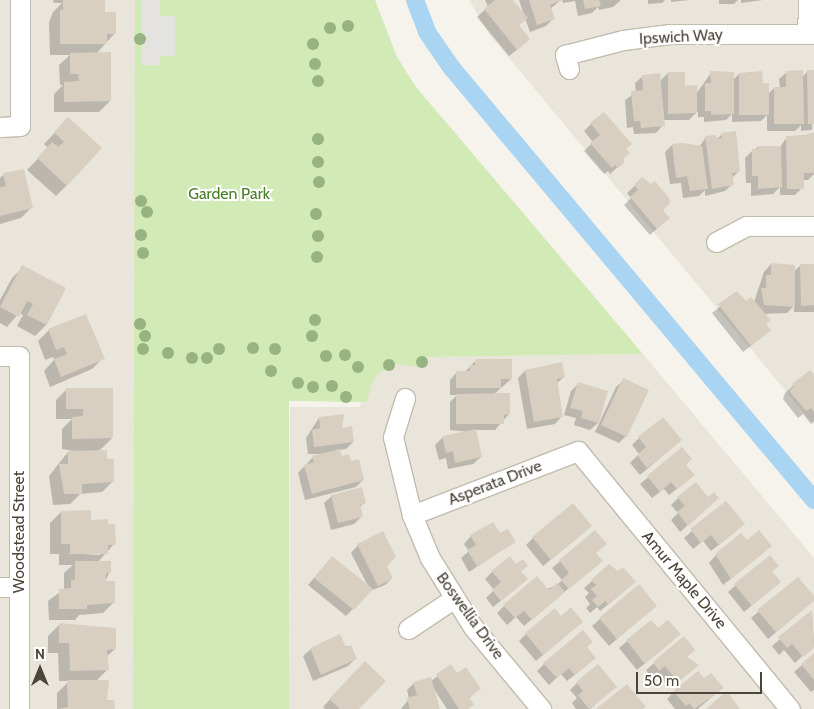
<!DOCTYPE html>
<html>
<head>
<meta charset="utf-8">
<style>
	body { margin:0 }
	#map { position:relative; width:814px; height:709px; overflow:hidden; background:#f6f3ec; font-family:Cabin,sans-serif }
	div>[style] { position:absolute }
	[style*='--x'] { left:calc(var(--x)*1px); top:calc(var(--y)*1px); width:calc(var(--w)*1px); rotate:calc(var(--a)*1deg) }
	.residential>* { inset:0; background:#eae5da }
	.green>* { inset:0; background:#d2eab5 }
	.parking>* { inset:0; background:#e5e3e0 }
	.shadow>* { inset:0; background:#0003 }
	.canal>* { height:18px; margin:-9px; padding:0 9px; transform-origin:9px; border-radius:9px; background:#a9d4f2 }
	.building>* { inset:0; background:#d8cfc1 }
	.roads { filter:drop-shadow(1px 0 #c2bbae) drop-shadow(-1px 0 #c2bbae) drop-shadow(0 1px #c2bbae) drop-shadow(0 -1px #c2bbae) }
	.minor>* { height:19px; margin:-9.5px; padding:0 9.5px; transform-origin:9.5px; border-radius:9.5px; background:#fff }
	.trees>* { width:12px; height:12px; margin:-6px; border-radius:50%; background:#97b381 }
	span { translate:-50% -50%; white-space:nowrap; text-align:center; line-height:1.15; -webkit-text-stroke:4px #fff; paint-order:stroke }
	.street-label { font-size:16px; color:#4b4439 }
	.park-label { font-size:16px; color:#4a7f2a }
	.north { position:absolute; left:15px; top:644px; width:50px; height:50px; -webkit-text-stroke:4px #fff; paint-order:stroke; rotate:0deg; font-size:14px; font-weight:700; line-height:20px; text-align:center; color:#4b4439 }
	.north::after { content:''; display:block; margin:auto; width:18px; height:22px; background:#4b4439; clip-path:polygon(50% 0,100% 100%,50% 72%,0 100%) }
	.scale { position:absolute; left:636px; top:672px; width:126px; height:22px; box-sizing:border-box; border:2px solid #4b4439; border-top:0; padding-left:6px; font-size:15px; line-height:18px; white-space:nowrap; color:#4b4439; -webkit-text-stroke:4px #fff; paint-order:stroke }
</style>
</head>
<body>
<div id="map">
	<div class="residential">
		<div style="clip-path:polygon(0 0,137px 0,133px 709px,0 709px)"></div>
		<div style="clip-path:polygon(469px 0,814px 0,814px 425px,489px 34px)"></div>
		<div style="clip-path:polygon(643px 354px,814px 558px,814px 709px,289px 709px,290px 407px,359px 407px,385px 357px)"></div>
	</div>
	<div class="green">
		<div style="clip-path:polygon(135px 0,375px 0,397px 57px,416px 87px,643px 354px,422px 357px,420px 367px,396px 364px,378px 374px,372px 383px,367px 402px,289px 401px,289px 709px,133px 709px)"></div>
	</div>
	<div class="parking">
		<div style="clip-path:polygon(142px 0,160px 0,160px 16px,175px 16px,175px 56px,160px 56px,160px 65px,142px 65px)"></div>
	</div>
	<div class="shadow">
		<div style="clip-path:polygon(53px 0,74px 0,104px 13px,115px 33px,96px 54px,110px 101px,99px 112px,54px 112px,54px 94px,63px 85px,60px 85px,59px 65px,70px 55px,50px 55px,49px 22px,53px 12px,62px 3px,54px 3px)"></div>
		<div style="clip-path:polygon(485px 0,512px 0,524px 15px,519px 0,561px 0,550px 9px,553px 19px,546px 26px,530px 32px,525px 18px,518px 26px,522px 46px,509px 56px,477px 17px,488px 7px)"></div>
		<div style="clip-path:polygon(562px 0,621px 0,613px 7px,599px 10px,598px 7px,592px 13px,578px 16px,575px 1px,563px 3px)"></div>
		<div style="clip-path:polygon(648px 0,665px 0,662px 3px,648px 4px)"></div>
		<div style="clip-path:polygon(671px 0,689px 0,671px 2px)"></div>
		<div style="clip-path:polygon(719px 0,738px 0,734px 4px,719px 4px)"></div>
		<div style="clip-path:polygon(741px 0,763px 0,741px 3px)"></div>
		<div style="clip-path:polygon(808px 71px,814px 72px,812px 130px,801px 131px,801px 125px,795px 131px,767px 131px,767px 115px,761px 121px,732px 122px,732px 114px,726px 120px,704px 122px,704px 117px,698px 117px,698px 111px,689px 120px,663px 120px,663px 125px,656px 133px,634px 134px,633px 127px,627px 128px,625px 100px,636px 92px,635px 83px,643px 76px,659px 82px,668px 73px,696px 94px,711px 73px,732px 81px,739px 74px,761px 84px,768px 94px,774px 88px,780px 88px,779px 79px,787px 72px,802px 77px)"></div>
		<div style="clip-path:polygon(68px 119px,67px 185px,56px 196px,27px 170px,48px 148px,44px 144px)"></div>
		<div style="clip-path:polygon(591px 124px,625px 150px,623px 162px,610px 174px,608px 171px,604px 174px,584px 151px,593px 142px,584px 131px)"></div>
		<div style="clip-path:polygon(722px 134px,739px 171px,732px 178px,733px 184px,725px 191px,705px 196px,705px 190px,699px 196px,683px 198px,681px 183px,670px 184px,665px 152px,672px 145px,699px 147px,706px 137px,716px 140px)"></div>
		<div style="clip-path:polygon(814px 134px,814px 174px,808px 180px,802px 180px,802px 188px,795px 195px,780px 195px,780px 187px,773px 194px,751px 196px,751px 183px,746px 183px,745px 158px,752px 151px,758px 147px,780px 147px,787px 137px)"></div>
		<div style="clip-path:polygon(3px 175px,32px 207px,21px 218px,0 224px,0 178px)"></div>
		<div style="clip-path:polygon(642px 179px,661px 210px,661px 225px,650px 235px,624px 205px,631px 198px,627px 193px)"></div>
		<div style="clip-path:polygon(771px 264px,793px 272px,801px 265px,814px 265px,814px 312px,794px 312px,794px 306px,787px 313px,764px 314px,762px 337px,743px 352px,712px 313px,737px 293px,746px 303px,754px 302px,764px 272px)"></div>
		<div style="clip-path:polygon(23px 267px,65px 289px,46px 325px,35px 336px,17px 326px,23px 315px,19px 313px,7px 327px,0 323px,0 300px,12px 278px)"></div>
		<div style="clip-path:polygon(49px 330px,103px 358px,92px 369px,50px 387px,44px 371px,54px 360px,53px 357px,45px 360px,38px 341px)"></div>
		<div style="clip-path:polygon(476px 360px,511px 379px,493px 395px,509px 414px,495px 430px,475px 430px,481px 457px,473px 464px,448px 469px,446px 458px,439px 460px,435px 445px,443px 437px,469px 432px,450px 430px,450px 402px,457px 395px,450px 395px,450px 380px,457px 372px,465px 372px)"></div>
		<div style="clip-path:polygon(525px 371px,564px 377px,556px 384px,562px 416px,555px 424px,527px 429px,518px 378px)"></div>
		<div style="clip-path:polygon(810px 371px,814px 376px,814px 421px,811px 424px,803px 414px,798px 418px,783px 399px,785px 393px)"></div>
		<div style="clip-path:polygon(624px 380px,626px 436px,619px 443px,595px 432px,616px 387px)"></div>
		<div style="clip-path:polygon(579px 383px,607px 392px,598px 423px,590px 430px,574px 425px,576px 418px,564px 415px,571px 391px)"></div>
		<div style="clip-path:polygon(67px 389px,112px 438px,99px 451px,106px 460px,113px 481px,102px 492px,80px 494px,70px 504px,53px 505px,49px 476px,68px 452px,79px 452px,62px 449px,62px 429px,72px 419px,56px 419px,56px 400px)"></div>
		<div style="clip-path:polygon(319px 418px,340px 429px,353px 442px,346px 449px,339px 450px,341px 457px,350px 463px,363px 480px,356px 487px,305px 500px,298px 473px,313px 457px,326px 454px,308px 454px,306px 438px)"></div>
		<div style="clip-path:polygon(639px 438px,681px 440px,640px 475px,630px 463px,639px 454px,632px 445px)"></div>
		<div style="clip-path:polygon(682px 449px,686px 482px,669px 495px,664px 489px,652px 498px,640px 484px)"></div>
		<div style="clip-path:polygon(332px 496px,365px 502px,359px 508px,361px 517px,354px 524px,331px 530px,324px 503px)"></div>
		<div style="clip-path:polygon(678px 498px,708px 499px,711px 505px,680px 532px,671px 520px,678px 513px,671px 505px)"></div>
		<div style="clip-path:polygon(725px 502px,736px 531px,711px 551px,703px 541px,693px 549px,684px 538px)"></div>
		<div style="clip-path:polygon(evenodd,61px 512px,90px 521px,114px 544px,98px 562px,109px 573px,105px 583px,114px 602px,103px 613px,79px 615px,75px 620px,49px 620px,48px 601px,64px 589px,64px 573px,73px 565px,59px 565px,59px 554px,50px 554px,50px 523px,61px 512px,64px 553px,102px 553px,100px 555px,64px 553px)"></div>
		<div style="clip-path:polygon(595px 532px,595px 554px,601px 561px,524px 626px,516px 617px,507px 625px,497px 613px,504px 606px,557px 585px,562px 580px,552px 568px)"></div>
		<div style="clip-path:polygon(583px 533px,543px 566px,526px 545px,533px 538px)"></div>
		<div style="clip-path:polygon(500px 535px,514px 542px,469px 572px,461px 558px,469px 551px,464px 544px,471px 536px)"></div>
		<div style="clip-path:polygon(358px 545px,386px 566px,392px 578px,385px 585px,370px 591px,346px 616px,308px 585px,325px 565px,368px 586px,351px 553px)"></div>
		<div style="clip-path:polygon(763px 553px,723px 585px,709px 563px,716px 555px)"></div>
		<div style="clip-path:polygon(770px 556px,778px 566px,771px 572px,780px 582px,744px 612px,728px 592px)"></div>
		<div style="clip-path:polygon(516px 565px,527px 565px,520px 572px,519px 586px,493px 607px,486px 598px,494px 590px,485px 579px,492px 572px)"></div>
		<div style="clip-path:polygon(609px 566px,627px 589px,600px 611px,597px 607px,590px 613px,586px 608px,590px 604px,585px 597px,589px 593px,584px 588px)"></div>
		<div style="clip-path:polygon(798px 578px,814px 600px,768px 639px,751px 618px)"></div>
		<div style="clip-path:polygon(655px 606px,609px 646px,592px 626px,600px 619px)"></div>
		<div style="clip-path:polygon(812px 612px,814px 645px,795px 663px,784px 650px,779px 655px,772px 646px)"></div>
		<div style="clip-path:polygon(561px 617px,574px 629px,536px 661px,519px 641px,526px 634px)"></div>
		<div style="clip-path:polygon(651px 621px,672px 641px,637px 670px,619px 648px)"></div>
		<div style="clip-path:polygon(59px 625px,115px 649px,106px 657px,107px 670px,96px 681px,106px 701px,113px 709px,57px 709px,57px 693px,69px 681px,59px 681px,58px 653px,48px 653px,48px 636px)"></div>
		<div style="clip-path:polygon(684px 638px,690px 672px,670px 688px,657px 672px,651px 677px,646px 670px)"></div>
		<div style="clip-path:polygon(350px 646px,355px 659px,348px 666px,313px 681px,303px 656px,311px 649px)"></div>
		<div style="clip-path:polygon(585px 648px,587px 665px,567px 681px,561px 674px,549px 685px,537px 671px,544px 664px)"></div>
		<div style="clip-path:polygon(814px 655px,814px 690px,811px 692px,794px 672px)"></div>
		<div style="clip-path:polygon(451px 666px,457px 674px,479px 689px,469px 698px,473px 704px,468px 709px,447px 709px,434px 689px,439px 709px,401px 709px,409px 699px,407px 690px,414px 683px,431px 681px)"></div>
		<div style="clip-path:polygon(357px 670px,357px 709px,325px 709px,323px 707px)"></div>
		<div style="clip-path:polygon(704px 680px,722px 688px,698px 709px,675px 709px,667px 699px,674px 692px)"></div>
		<div style="clip-path:polygon(577px 683px,615px 687px,590px 709px,576px 709px,572px 703px,577px 698px,570px 690px)"></div>
	</div>
	<div class="canal">
		<div style="--x:415;--y:0;--w:34;--a:69"></div>
		<div style="--x:427;--y:32;--w:42;--a:55.6"></div>
		<div style="--x:451;--y:67;--w:565;--a:50.03"></div>
	</div>
	<div class="building">
		<div style="clip-path:polygon(63px 0,105px 0,105px 12px,116px 12px,116px 34px,107px 34px,107px 44px,60px 44px,60px 10px,63px 10px)"></div>
		<div style="clip-path:polygon(495px 0,513px 0,528px 18px,519px 25px,530px 39px,517px 50px,484px 9px)"></div>
		<div style="clip-path:polygon(529px 0,562px 0,550px 5px,555px 19px,537px 25px)"></div>
		<div style="clip-path:polygon(583px 0,599px 0,601px 6px,585px 9px)"></div>
		<div style="clip-path:polygon(111px 52px,111px 101px,64px 102px,64px 82px,79px 81px,78px 74px,70px 74px,70px 53px)"></div>
		<div style="clip-path:polygon(803px 70px,804px 124px,774px 124px,774px 87px,786px 87px,786px 71px)"></div>
		<div style="clip-path:polygon(807px 70px,814px 70px,814px 124px,808px 124px)"></div>
		<div style="clip-path:polygon(710px 71px,734px 72px,734px 114px,711px 115px,711px 111px,705px 111px,705px 83px,711px 83px)"></div>
		<div style="clip-path:polygon(762px 71px,763px 83px,769px 83px,769px 115px,739px 115px,739px 73px)"></div>
		<div style="clip-path:polygon(668px 72px,685px 72px,685px 86px,697px 85px,697px 113px,668px 114px)"></div>
		<div style="clip-path:polygon(660px 73px,665px 126px,641px 128px,640px 121px,634px 121px,631px 91px,643px 90px,642px 75px)"></div>
		<div style="clip-path:polygon(604px 112px,632px 144px,626px 149px,630px 153px,623px 159px,625px 162px,618px 168px,615px 165px,612px 168px,590px 143px,600px 135px,590px 123px)"></div>
		<div style="clip-path:polygon(68px 117px,102px 148px,67px 186px,37px 158px,52px 142px,58px 147px,64px 142px,54px 132px)"></div>
		<div style="clip-path:polygon(736px 131px,740px 172px,732px 173px,734px 185px,712px 189px,705px 136px,716px 135px,717px 139px,722px 138px,721px 133px)"></div>
		<div style="clip-path:polygon(809px 133px,814px 133px,814px 173px,804px 173px,804px 189px,787px 189px,786px 136px,809px 135px)"></div>
		<div style="clip-path:polygon(683px 143px,702px 146px,708px 189px,690px 191px,687px 176px,676px 178px,672px 144px)"></div>
		<div style="clip-path:polygon(758px 146px,781px 146px,782px 187px,758px 189px,758px 176px,752px 176px,752px 149px,758px 149px)"></div>
		<div style="clip-path:polygon(24px 169px,33px 208px,0 216px,0 187px,6px 186px,3px 173px)"></div>
		<div style="clip-path:polygon(642px 177px,651px 184px,655px 181px,669px 198px,670px 203px,663px 210px,670px 218px,657px 229px,630px 197px,638px 190px,634px 185px)"></div>
		<div style="clip-path:polygon(771px 263px,795px 265px,795px 307px,764px 305px,761px 288px,766px 288px,766px 275px,771px 275px)"></div>
		<div style="clip-path:polygon(800px 264px,814px 264px,814px 305px,801px 306px)"></div>
		<div style="clip-path:polygon(22px 265px,66px 288px,47px 325px,27px 315px,33px 304px,27px 301px,19px 317px,0 307px)"></div>
		<div style="clip-path:polygon(737px 291px,746px 301px,751px 297px,771px 320px,766px 324px,771px 330px,751px 346px,718px 304px)"></div>
		<div style="clip-path:polygon(86px 314px,105px 359px,61px 377px,54px 359px,67px 354px,64px 347px,56px 350px,48px 329px)"></div>
		<div style="clip-path:polygon(475px 359px,512px 359px,512px 379px,501px 379px,501px 388px,456px 388px,456px 371px,470px 371px,470px 365px,475px 365px)"></div>
		<div style="clip-path:polygon(562px 362px,565px 377px,557px 379px,563px 417px,534px 422px,525px 370px)"></div>
		<div style="clip-path:polygon(810px 370px,814px 374px,814px 412px,811px 408px,806px 411px,789px 391px,794px 387px,792px 384px)"></div>
		<div style="clip-path:polygon(623px 378px,649px 390px,627px 437px,601px 425px)"></div>
		<div style="clip-path:polygon(578px 382px,608px 391px,599px 423px,581px 418px,583px 411px,570px 408px)"></div>
		<div style="clip-path:polygon(66px 388px,113px 388px,113px 438px,72px 439px,72px 417px,83px 416px,83px 409px,66px 409px)"></div>
		<div style="clip-path:polygon(510px 393px,510px 414px,504px 415px,504px 424px,456px 424px,456px 394px)"></div>
		<div style="clip-path:polygon(344px 414px,342px 428px,352px 426px,354px 442px,314px 447px,312px 430px,320px 428px,319px 417px)"></div>
		<div style="clip-path:polygon(663px 417px,682px 440px,647px 468px,637px 455px,646px 447px,638px 437px)"></div>
		<div style="clip-path:polygon(476px 429px,482px 457px,455px 463px,453px 451px,446px 453px,442px 436px)"></div>
		<div style="clip-path:polygon(682px 447px,692px 459px,686px 465px,695px 475px,677px 489px,671px 482px,660px 492px,647px 476px)"></div>
		<div style="clip-path:polygon(340px 449px,342px 456px,349px 454px,351px 461px,359px 459px,364px 480px,312px 494px,304px 465px,314px 462px,312px 456px)"></div>
		<div style="clip-path:polygon(107px 450px,107px 459px,114px 459px,114px 482px,82px 484px,82px 494px,64px 494px,59px 464px,68px 464px,68px 451px)"></div>
		<div style="clip-path:polygon(696px 482px,708px 497px,714px 492px,719px 498px,688px 526px,677px 512px,685px 506px,677px 497px)"></div>
		<div style="clip-path:polygon(362px 487px,366px 503px,360px 505px,363px 517px,338px 523px,331px 495px)"></div>
		<div style="clip-path:polygon(726px 501px,745px 524px,719px 545px,711px 535px,701px 543px,690px 529px)"></div>
		<div style="clip-path:polygon(573px 503px,592px 526px,551px 560px,532px 537px)"></div>
		<div style="clip-path:polygon(91px 510px,91px 520px,108px 519px,108px 524px,115px 524px,116px 545px,108px 545px,108px 554px,70px 554px,70px 544px,61px 544px,61px 511px)"></div>
		<div style="clip-path:polygon(493px 522px,500px 533px,508px 529px,516px 542px,477px 566px,467px 550px,476px 545px,470px 535px)"></div>
		<div style="clip-path:polygon(595px 530px,607px 544px,596px 553px,603px 561px,569px 589px,561px 580px,569px 573px,559px 560px)"></div>
		<div style="clip-path:polygon(759px 530px,772px 546px,731px 579px,715px 554px,741px 533px,747px 540px)"></div>
		<div style="clip-path:polygon(383px 531px,396px 557px,387px 566px,393px 578px,378px 586px,357px 544px)"></div>
		<div style="clip-path:polygon(770px 555px,779px 566px,772px 571px,781px 582px,752px 606px,734px 584px)"></div>
		<div style="clip-path:polygon(332px 556px,373px 589px,354px 610px,314px 578px)"></div>
		<div style="clip-path:polygon(510px 556px,516px 564px,523px 559px,528px 566px,521px 571px,528px 579px,501px 601px,492px 590px,501px 582px,491px 571px)"></div>
		<div style="clip-path:polygon(75px 561px,111px 561px,111px 573px,106px 573px,106px 581px,115px 581px,115px 603px,87px 605px,87px 609px,59px 609px,59px 589px,71px 588px,71px 580px,75px 580px)"></div>
		<div style="clip-path:polygon(609px 564px,618px 571px,623px 567px,636px 582px,608px 604px,605px 601px,598px 607px,592px 600px,597px 596px,591px 589px,596px 585px,591px 580px)"></div>
		<div style="clip-path:polygon(537px 576px,549px 590px,557px 583px,565px 592px,532px 620px,524px 611px,515px 618px,503px 605px)"></div>
		<div style="clip-path:polygon(798px 577px,814px 596px,814px 601px,776px 632px,757px 610px)"></div>
		<div style="clip-path:polygon(639px 584px,657px 606px,617px 639px,599px 618px)"></div>
		<div style="clip-path:polygon(571px 607px,583px 622px,543px 655px,525px 633px,555px 608px,561px 616px)"></div>
		<div style="clip-path:polygon(812px 610px,814px 648px,803px 657px,792px 644px,787px 648px,778px 637px)"></div>
		<div style="clip-path:polygon(651px 620px,658px 628px,668px 620px,681px 634px,645px 664px,626px 640px)"></div>
		<div style="clip-path:polygon(59px 623px,116px 628px,116px 649px,107px 650px,109px 670px,70px 671px,69px 643px,59px 643px)"></div>
		<div style="clip-path:polygon(583px 630px,593px 642px,587px 647px,596px 658px,575px 675px,569px 668px,557px 678px,543px 663px)"></div>
		<div style="clip-path:polygon(340px 634px,346px 647px,351px 645px,357px 659px,321px 675px,310px 648px)"></div>
		<div style="clip-path:polygon(684px 636px,695px 650px,687px 657px,699px 665px,678px 682px,665px 666px,659px 671px,653px 662px)"></div>
		<div style="clip-path:polygon(814px 653px,814px 680px,801px 664px)"></div>
		<div style="clip-path:polygon(365px 661px,386px 681px,359px 709px,340px 709px,329px 699px)"></div>
		<div style="clip-path:polygon(451px 664px,457px 673px,466px 667px,481px 689px,469px 697px,474px 705px,468px 709px,459px 709px,436px 674px)"></div>
		<div style="clip-path:polygon(598px 664px,617px 687px,589px 709px,578px 695px,583px 691px,576px 682px)"></div>
		<div style="clip-path:polygon(698px 671px,704px 678px,711px 673px,724px 688px,694px 709px,689px 703px,686px 706px,673px 691px)"></div>
		<div style="clip-path:polygon(431px 677px,440px 709px,410px 709px,407px 698px,417px 695px,413px 682px)"></div>
		<div style="clip-path:polygon(67px 680px,109px 680px,107px 700px,114px 700px,115px 709px,58px 709px,68px 707px)"></div>
		<div style="clip-path:polygon(627px 684px,646px 707px,643px 709px,596px 709px)"></div>
		<div style="clip-path:polygon(727px 691px,740px 709px,706px 709px)"></div>
	</div>
	<div class="roads">
		<div class="minor">
			<div style="--x:807;--y:34;--w:34;--a:-88"></div>
			<div style="--x:569;--y:69;--w:15;--a:-106"></div>
			<div style="--x:565;--y:55;--w:60;--a:-14.5"></div>
			<div style="--x:623;--y:40;--w:47;--a:-7.3"></div>
			<div style="--x:670;--y:34;--w:144;--a:0"></div>
			<div style="--x:0;--y:127;--w:20;--a:-3"></div>
			<div style="--x:20;--y:126;--w:126;--a:-90"></div>
			<div style="--x:716;--y:242;--w:34;--a:-28"></div>
			<div style="--x:746;--y:226;--w:68;--a:0"></div>
			<div style="--x:0;--y:356;--w:19;--a:0"></div>
			<div style="--x:19;--y:356;--w:353;--a:90"></div>
			<div style="--x:405;--y:398;--w:41;--a:107.1"></div>
			<div style="--x:393;--y:437;--w:80;--a:76.3"></div>
			<div style="--x:412;--y:515;--w:47;--a:67.3"></div>
			<div style="--x:430;--y:558;--w:81;--a:58.1"></div>
			<div style="--x:473;--y:627;--w:107;--a:50.3"></div>
			<div style="--x:412;--y:515;--w:178;--a:-21.1"></div>
			<div style="--x:578;--y:451;--w:334;--a:50.6"></div>
			<div style="--x:0;--y:587;--w:19;--a:0"></div>
			<div style="--x:408;--y:629;--w:54;--a:-33.7"></div>
		</div>
	</div>
	<div class="trees">
		<div style="left:348px;top:26px"></div>
		<div style="left:330px;top:28px"></div>
		<div style="left:140px;top:39px"></div>
		<div style="left:313px;top:44px"></div>
		<div style="left:315px;top:64px"></div>
		<div style="left:318px;top:81px"></div>
		<div style="left:318px;top:139px"></div>
		<div style="left:318px;top:162px"></div>
		<div style="left:319px;top:182px"></div>
		<div style="left:141px;top:201px"></div>
		<div style="left:147px;top:212px"></div>
		<div style="left:316px;top:214px"></div>
		<div style="left:141px;top:235px"></div>
		<div style="left:318px;top:236px"></div>
		<div style="left:143px;top:253px"></div>
		<div style="left:317px;top:257px"></div>
		<div style="left:315px;top:320px"></div>
		<div style="left:140px;top:324px"></div>
		<div style="left:145px;top:336px"></div>
		<div style="left:312px;top:336px"></div>
		<div style="left:253px;top:348px"></div>
		<div style="left:143px;top:349px"></div>
		<div style="left:219px;top:349px"></div>
		<div style="left:275px;top:349px"></div>
		<div style="left:168px;top:353px"></div>
		<div style="left:345px;top:355px"></div>
		<div style="left:326px;top:356px"></div>
		<div style="left:192px;top:358px"></div>
		<div style="left:207px;top:358px"></div>
		<div style="left:422px;top:362px"></div>
		<div style="left:389px;top:365px"></div>
		<div style="left:358px;top:367px"></div>
		<div style="left:271px;top:371px"></div>
		<div style="left:298px;top:383px"></div>
		<div style="left:332px;top:386px"></div>
		<div style="left:313px;top:387px"></div>
		<div style="left:346px;top:397px"></div>
	</div>
	<div class="street-label">
		<span style="left:681px;top:37px;rotate:-3deg">Ipswich Way</span>
		<span style="left:495px;top:483px;rotate:-21deg">Asperata Drive</span>
		<span style="left:19px;top:532px;rotate:-90deg">Woodstead Street</span>
		<span style="left:684px;top:580px;rotate:50deg">Amur Maple Drive</span>
		<span style="left:470px;top:616px;rotate:54deg">Boswellia Drive</span>
	</div>
	<div class="park-label">
		<span style="left:229px;top:194px">Garden Park</span>
	</div>
	<div class="north">N</div>
	<div class="scale">50 m</div>
</div>
</body>
</html>
